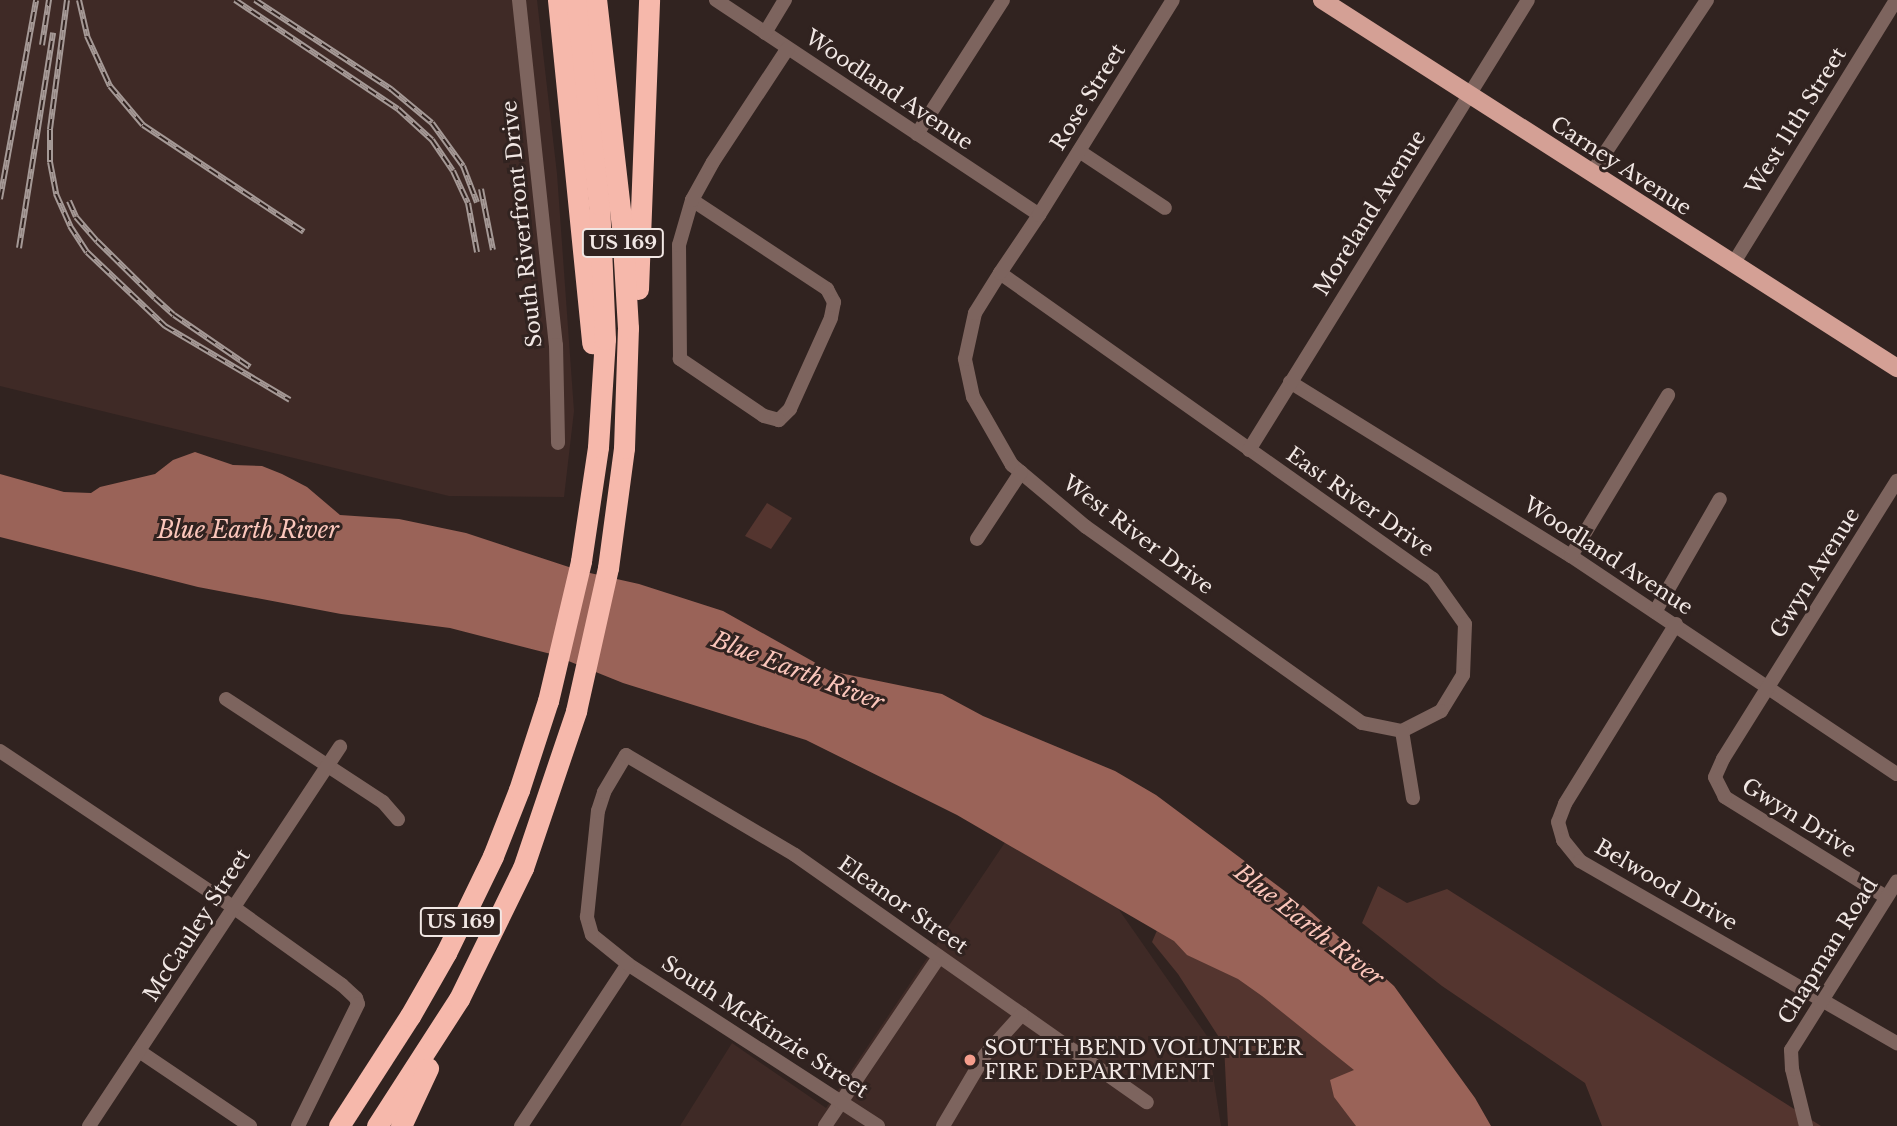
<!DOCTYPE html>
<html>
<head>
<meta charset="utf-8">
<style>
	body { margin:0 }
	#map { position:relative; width:1897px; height:1126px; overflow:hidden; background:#312320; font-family:"Libre Baskerville",serif }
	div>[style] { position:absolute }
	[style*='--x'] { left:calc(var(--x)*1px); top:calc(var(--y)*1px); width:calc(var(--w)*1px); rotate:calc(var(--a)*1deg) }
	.built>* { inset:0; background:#3f2a26 }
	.green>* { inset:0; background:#54352f }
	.water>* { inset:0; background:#9a6358 }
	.minor>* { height:14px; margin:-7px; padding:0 7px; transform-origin:7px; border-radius:7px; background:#7d645e }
	.major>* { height:18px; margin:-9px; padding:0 9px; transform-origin:9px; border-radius:9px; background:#d4a095 }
	.highway>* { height:21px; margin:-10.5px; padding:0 10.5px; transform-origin:10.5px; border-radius:10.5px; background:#f6b8ab }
	.rail>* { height:6px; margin-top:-3px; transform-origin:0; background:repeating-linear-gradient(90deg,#312320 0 10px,#a59996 0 20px); box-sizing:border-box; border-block:2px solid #a59996 }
	.dots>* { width:19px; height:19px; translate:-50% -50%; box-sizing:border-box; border:4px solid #312320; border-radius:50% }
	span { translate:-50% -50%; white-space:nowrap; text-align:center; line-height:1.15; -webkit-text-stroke:6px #312320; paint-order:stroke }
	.shield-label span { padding:2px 5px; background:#312320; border:2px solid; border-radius:5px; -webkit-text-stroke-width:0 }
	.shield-label { font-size:19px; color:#f1e7e4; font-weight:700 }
	.street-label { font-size:21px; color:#f1e7e4 }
	.poi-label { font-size:21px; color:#f1e7e4 }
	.left { translate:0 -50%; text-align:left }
	.water-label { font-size:23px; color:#fbc6bb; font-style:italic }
</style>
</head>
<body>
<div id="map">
	<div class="built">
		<div style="clip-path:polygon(0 0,537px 0,557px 174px,574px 411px,564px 497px,449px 496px,0 386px)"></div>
		<div style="clip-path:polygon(1010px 835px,1108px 894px,1207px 1036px,1221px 1126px,680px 1126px,732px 1043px,826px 1108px)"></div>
	</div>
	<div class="green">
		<div style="clip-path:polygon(767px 503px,792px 518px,771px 549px,745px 536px)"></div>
		<div style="clip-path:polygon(1378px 886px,1407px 903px,1447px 889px,1821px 1126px,1602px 1126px,1585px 1083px,1442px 986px,1362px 923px)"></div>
		<div style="clip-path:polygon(1165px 912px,1448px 1126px,1228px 1126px,1224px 1045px,1178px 974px,1152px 942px)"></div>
	</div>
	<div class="water">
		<div style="clip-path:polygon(195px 452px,233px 465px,262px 466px,282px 474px,307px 487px,340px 515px,399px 519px,466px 533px,581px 571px,639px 584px,723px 611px,830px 671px,942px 694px,983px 716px,1115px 771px,1156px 795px,1302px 904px,1394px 986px,1475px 1098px,1491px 1126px,1356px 1126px,1334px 1097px,1330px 1080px,1354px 1070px,1262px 996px,1238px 979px,1187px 955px,1174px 941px,957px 815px,806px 740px,623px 683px,551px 654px,450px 628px,341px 614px,198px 587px,0 537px,0 474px,64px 492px,91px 493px,100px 487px,155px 474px,173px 460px)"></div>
	</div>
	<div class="minor">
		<div style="--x:519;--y:0;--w:347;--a:83.9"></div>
		<div style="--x:556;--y:345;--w:98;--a:88.8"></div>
		<div style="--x:716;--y:0;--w:388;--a:33.6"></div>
		<div style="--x:765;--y:33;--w:39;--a:-59"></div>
		<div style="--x:917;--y:134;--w:159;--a:-57.3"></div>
		<div style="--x:1079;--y:151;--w:103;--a:33.5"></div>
		<div style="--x:1591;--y:174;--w:209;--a:-56.3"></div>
		<div style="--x:692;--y:200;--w:162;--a:33.4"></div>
		<div style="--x:827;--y:289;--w:15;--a:62"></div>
		<div style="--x:834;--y:302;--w:16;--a:101"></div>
		<div style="--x:831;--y:318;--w:100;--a:114.3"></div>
		<div style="--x:790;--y:409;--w:16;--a:135"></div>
		<div style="--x:779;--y:420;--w:16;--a:-165"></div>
		<div style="--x:764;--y:416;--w:102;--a:-145.8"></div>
		<div style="--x:680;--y:359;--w:114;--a:-90.5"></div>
		<div style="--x:679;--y:245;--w:47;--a:-73.9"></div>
		<div style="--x:692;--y:200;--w:43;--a:-61.1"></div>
		<div style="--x:713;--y:162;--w:136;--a:-56.7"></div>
		<div style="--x:1733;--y:264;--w:310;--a:-58.3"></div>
		<div style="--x:1000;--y:273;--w:530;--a:35.25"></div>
		<div style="--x:1433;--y:579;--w:55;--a:54.6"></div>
		<div style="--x:1465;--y:624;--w:51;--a:92.2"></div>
		<div style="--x:1463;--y:675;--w:42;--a:121.4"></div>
		<div style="--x:1441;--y:711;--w:44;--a:152.9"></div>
		<div style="--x:1402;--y:731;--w:41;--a:-168.7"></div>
		<div style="--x:1362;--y:723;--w:339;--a:-144.6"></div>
		<div style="--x:1086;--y:527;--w:97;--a:-140"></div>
		<div style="--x:1012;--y:465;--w:78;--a:-119.8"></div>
		<div style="--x:973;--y:397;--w:39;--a:-102"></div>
		<div style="--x:965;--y:359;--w:47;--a:-77.7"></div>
		<div style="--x:975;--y:313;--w:47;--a:-58"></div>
		<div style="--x:1000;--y:273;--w:70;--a:-56.1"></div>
		<div style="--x:1039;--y:215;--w:253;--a:-58.1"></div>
		<div style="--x:1290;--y:382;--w:331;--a:31.8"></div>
		<div style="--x:1571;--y:556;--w:392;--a:33.8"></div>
		<div style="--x:1249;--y:450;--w:529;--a:-58.2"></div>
		<div style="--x:977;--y:539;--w:80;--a:-56.7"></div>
		<div style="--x:1571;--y:556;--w:188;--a:-58.9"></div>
		<div style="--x:1655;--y:612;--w:130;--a:-60.1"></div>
		<div style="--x:1676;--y:624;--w:211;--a:121.7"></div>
		<div style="--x:1565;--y:804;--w:19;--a:111"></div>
		<div style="--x:1558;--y:822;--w:19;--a:74"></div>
		<div style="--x:1563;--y:840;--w:27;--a:51"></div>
		<div style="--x:1580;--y:861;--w:366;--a:29.9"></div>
		<div style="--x:226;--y:699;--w:188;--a:33.3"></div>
		<div style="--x:383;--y:802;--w:23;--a:49"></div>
		<div style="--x:1402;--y:731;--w:68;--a:80.7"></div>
		<div style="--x:0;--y:751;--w:280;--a:33.8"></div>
		<div style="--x:233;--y:907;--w:134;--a:35.6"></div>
		<div style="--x:342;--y:985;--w:19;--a:43"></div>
		<div style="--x:356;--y:998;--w:6;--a:72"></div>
		<div style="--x:358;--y:1004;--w:136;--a:116.2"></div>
		<div style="--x:1886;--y:897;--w:190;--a:-148.2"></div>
		<div style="--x:1725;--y:797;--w:22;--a:-117"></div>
		<div style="--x:1715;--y:777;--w:20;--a:-66"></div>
		<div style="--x:1723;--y:759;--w:328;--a:-58"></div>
		<div style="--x:139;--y:1051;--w:134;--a:34"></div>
		<div style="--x:89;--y:1126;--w:455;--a:-56.5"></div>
		<div style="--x:521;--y:1126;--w:194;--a:-56.6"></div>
		<div style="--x:825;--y:1126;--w:204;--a:-56"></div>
		<div style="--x:878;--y:1126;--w:298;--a:-147.1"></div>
		<div style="--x:628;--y:964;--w:46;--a:-141.1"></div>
		<div style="--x:592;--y:935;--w:19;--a:-106"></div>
		<div style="--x:587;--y:917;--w:107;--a:-84.1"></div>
		<div style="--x:598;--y:811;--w:20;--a:-72"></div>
		<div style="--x:604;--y:792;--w:43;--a:-59.3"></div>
		<div style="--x:626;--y:755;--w:196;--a:30.6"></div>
		<div style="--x:795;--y:855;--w:430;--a:35.1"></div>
		<div style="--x:943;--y:1126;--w:82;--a:-59.4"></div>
		<div style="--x:985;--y:1055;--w:55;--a:-47.9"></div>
		<div style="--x:1806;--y:1126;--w:59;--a:-103.8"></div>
		<div style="--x:1792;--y:1069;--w:19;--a:-93"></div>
		<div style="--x:1791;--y:1050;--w:199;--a:-57.9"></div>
	</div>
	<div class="major">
		<div style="--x:1322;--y:0;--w:683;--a:32.62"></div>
	</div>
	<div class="highway">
		<div style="--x:558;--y:0;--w:345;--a:84.3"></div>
		<div style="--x:638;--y:289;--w:289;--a:-87.8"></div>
		<div style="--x:339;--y:1126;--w:131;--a:-57.2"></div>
		<div style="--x:410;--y:1016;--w:73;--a:-60.3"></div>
		<div style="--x:446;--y:953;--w:108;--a:-64.1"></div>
		<div style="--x:493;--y:856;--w:71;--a:-68.5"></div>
		<div style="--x:519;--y:790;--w:94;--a:-72"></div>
		<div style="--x:548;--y:701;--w:144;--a:-76.7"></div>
		<div style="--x:581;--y:561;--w:115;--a:-81.5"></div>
		<div style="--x:598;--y:447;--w:108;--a:-86.3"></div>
		<div style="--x:605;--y:339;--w:135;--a:-92.5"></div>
		<div style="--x:599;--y:204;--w:205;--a:-96.4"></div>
		<div style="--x:377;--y:1126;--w:151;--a:-57.2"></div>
		<div style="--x:459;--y:999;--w:146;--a:-64"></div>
		<div style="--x:523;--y:868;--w:166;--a:-71.3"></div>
		<div style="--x:576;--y:711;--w:147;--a:-77.4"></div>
		<div style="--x:608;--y:568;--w:121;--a:-82.4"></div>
		<div style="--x:624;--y:448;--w:120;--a:-88.1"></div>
		<div style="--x:628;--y:328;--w:101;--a:-93.4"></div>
		<div style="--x:622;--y:227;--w:228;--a:-96.5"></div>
		<div style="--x:401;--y:1126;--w:64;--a:-65"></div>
	</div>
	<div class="rail">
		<div style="--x:67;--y:0;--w:131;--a:97.5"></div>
		<div style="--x:50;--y:130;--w:32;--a:90"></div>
		<div style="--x:50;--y:162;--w:33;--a:79"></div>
		<div style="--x:56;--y:194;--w:35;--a:66"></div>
		<div style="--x:70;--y:226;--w:31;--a:57"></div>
		<div style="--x:87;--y:252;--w:108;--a:43.5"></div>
		<div style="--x:165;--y:326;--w:145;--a:30.6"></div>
		<div style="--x:79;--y:0;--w:37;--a:77"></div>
		<div style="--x:87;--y:36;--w:55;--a:65.3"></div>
		<div style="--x:110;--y:86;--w:51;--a:49.8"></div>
		<div style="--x:143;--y:125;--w:193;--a:33.6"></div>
		<div style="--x:235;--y:0;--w:196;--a:33.8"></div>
		<div style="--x:398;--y:109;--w:46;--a:42.4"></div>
		<div style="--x:432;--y:140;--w:37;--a:56"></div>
		<div style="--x:453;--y:171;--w:35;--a:65"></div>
		<div style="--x:468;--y:203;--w:50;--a:79.6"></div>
		<div style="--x:255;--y:0;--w:163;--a:33.2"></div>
		<div style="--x:391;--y:89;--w:53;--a:39.7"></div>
		<div style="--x:432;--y:123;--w:53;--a:54.2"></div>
		<div style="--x:463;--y:166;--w:39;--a:69"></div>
		<div style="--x:42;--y:45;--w:46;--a:-81.2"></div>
		<div style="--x:481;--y:189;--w:62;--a:78.9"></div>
		<div style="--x:0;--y:199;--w:202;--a:-79.7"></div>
		<div style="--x:69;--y:201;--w:17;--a:66"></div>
		<div style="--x:76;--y:217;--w:32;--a:49"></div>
		<div style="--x:97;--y:241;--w:81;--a:44.5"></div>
		<div style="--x:155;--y:298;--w:25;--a:42"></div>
		<div style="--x:174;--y:315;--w:92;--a:34.4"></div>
		<div style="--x:19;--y:248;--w:218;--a:-81"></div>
	</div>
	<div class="dots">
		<div style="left:970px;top:1060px;background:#f49d8c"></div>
	</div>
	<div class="shield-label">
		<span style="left:623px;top:243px">US 169</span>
		<span style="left:461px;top:922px">US 169</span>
	</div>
	<div class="street-label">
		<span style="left:889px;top:90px;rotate:34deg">Woodland Avenue</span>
		<span style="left:1088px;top:97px;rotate:-58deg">Rose Street</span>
		<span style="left:1796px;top:121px;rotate:-58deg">West 11th Street</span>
		<span style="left:1621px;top:166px;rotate:33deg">Carney Avenue</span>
		<span style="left:1370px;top:213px;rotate:-58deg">Moreland Avenue</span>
		<span style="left:522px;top:224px;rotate:-96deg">South Riverfront Drive</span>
		<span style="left:1360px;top:502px;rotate:35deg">East River Drive</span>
		<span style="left:1138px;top:535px;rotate:37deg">West River Drive</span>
		<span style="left:1608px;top:556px;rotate:33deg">Woodland Avenue</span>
		<span style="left:1815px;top:573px;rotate:-58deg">Gwyn Avenue</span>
		<span style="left:1799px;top:818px;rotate:32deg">Gwyn Drive</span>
		<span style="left:1666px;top:885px;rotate:30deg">Belwood Drive</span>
		<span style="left:903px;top:905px;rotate:35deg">Eleanor Street</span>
		<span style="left:197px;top:925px;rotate:-57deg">McCauley Street</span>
		<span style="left:1828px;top:951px;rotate:-58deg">Chapman Road</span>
		<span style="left:765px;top:1027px;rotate:33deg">South McKinzie Street</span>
	</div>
	<div class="poi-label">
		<span class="left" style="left:984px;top:1060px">SOUTH BEND VOLUNTEER<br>FIRE DEPARTMENT</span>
	</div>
	<div class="water-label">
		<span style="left:248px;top:530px">Blue Earth River</span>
		<span style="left:798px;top:671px;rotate:21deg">Blue Earth River</span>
		<span style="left:1309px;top:925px;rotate:38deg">Blue Earth River</span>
	</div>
</div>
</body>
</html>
